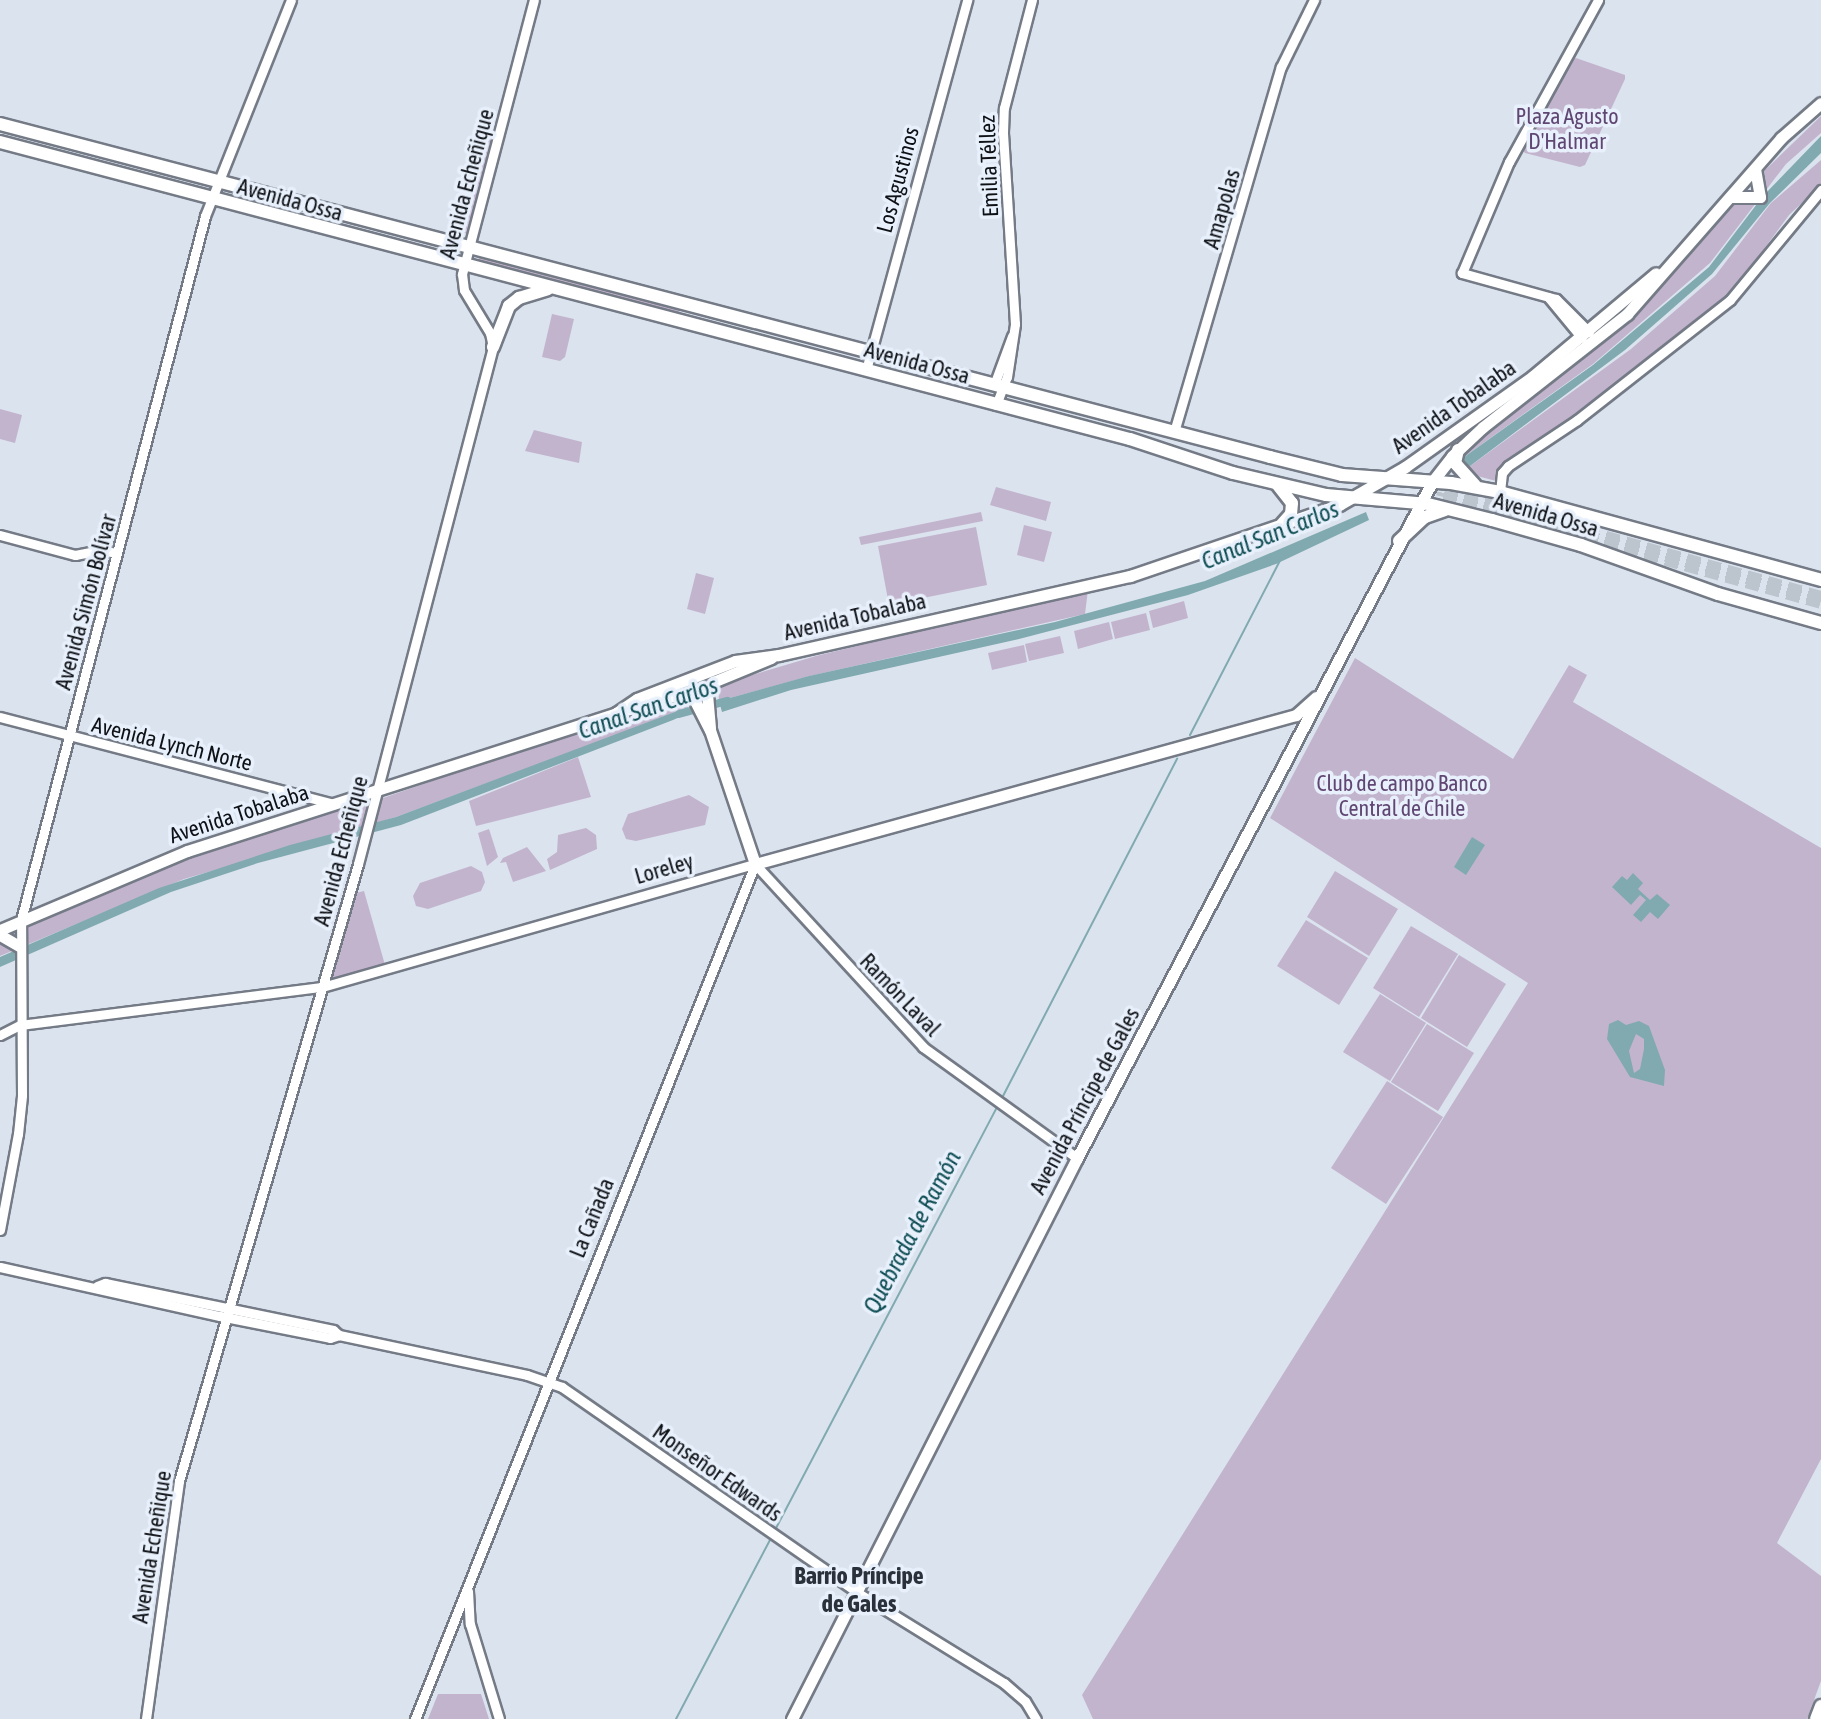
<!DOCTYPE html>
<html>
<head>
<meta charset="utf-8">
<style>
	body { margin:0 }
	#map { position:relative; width:1821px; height:1719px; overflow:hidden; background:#dbe3ef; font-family:"Asap Condensed",sans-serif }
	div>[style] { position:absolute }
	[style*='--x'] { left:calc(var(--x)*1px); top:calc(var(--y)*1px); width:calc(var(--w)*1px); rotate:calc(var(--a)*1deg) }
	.green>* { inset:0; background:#c3b4ce }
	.water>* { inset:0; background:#80aaaf }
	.stream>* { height:2px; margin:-1px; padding:0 1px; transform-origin:1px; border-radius:1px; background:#80aaaf }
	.canal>* { height:8px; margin:-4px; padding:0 4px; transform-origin:4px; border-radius:4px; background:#80aaaf }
	.motorway-tunnel>* { height:14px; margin-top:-7px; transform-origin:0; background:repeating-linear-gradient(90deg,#bcc4ce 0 14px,transparent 0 21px) }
	.roads { filter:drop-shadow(2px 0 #747b86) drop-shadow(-2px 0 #747b86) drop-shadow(0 2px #747b86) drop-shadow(0 -2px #747b86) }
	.tertiary>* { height:9px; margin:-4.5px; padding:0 4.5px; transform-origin:4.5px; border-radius:4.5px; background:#fff }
	.secondary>* { height:11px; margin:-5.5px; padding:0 5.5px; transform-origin:5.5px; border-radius:5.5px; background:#fff }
	.primary>* { height:12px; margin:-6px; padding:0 6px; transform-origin:6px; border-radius:6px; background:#fff }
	span { translate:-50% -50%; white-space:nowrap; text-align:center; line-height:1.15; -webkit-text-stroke:7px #e8f0fc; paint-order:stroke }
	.park-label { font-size:22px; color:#604672 }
	.street-label { font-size:22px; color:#0e1115 }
	.water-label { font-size:24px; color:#0d4c53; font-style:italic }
	.neighbourhood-label { font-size:24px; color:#2b313a; font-weight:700 }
</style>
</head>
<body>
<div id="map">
	<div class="green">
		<div style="clip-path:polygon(1576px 58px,1625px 75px,1625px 79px,1585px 165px,1580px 167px,1525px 153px,1521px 148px,1569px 60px)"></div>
		<div style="clip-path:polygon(1821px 116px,1821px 133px,1786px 164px,1710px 263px,1593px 364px,1460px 460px,1466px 469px,1631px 349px,1715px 276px,1771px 203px,1821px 160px,1821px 185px,1789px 215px,1733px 291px,1496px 481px,1466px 473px,1458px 459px,1462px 454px,1632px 317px,1735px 204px,1752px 200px,1760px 175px)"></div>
		<div style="clip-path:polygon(490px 133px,495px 136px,469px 234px,464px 233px)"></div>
		<div style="clip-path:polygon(479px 256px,680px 308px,679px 314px,478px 262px)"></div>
		<div style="clip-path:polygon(552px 314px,574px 319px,565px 357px,560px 361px,542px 357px)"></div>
		<div style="clip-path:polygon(0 409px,22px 415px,15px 443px,0 439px)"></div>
		<div style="clip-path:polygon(534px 430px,582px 442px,579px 463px,525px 451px)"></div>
		<div style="clip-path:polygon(996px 487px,1051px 502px,1046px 521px,990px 505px)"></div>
		<div style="clip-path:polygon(981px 512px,983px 521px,861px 545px,859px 537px)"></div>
		<div style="clip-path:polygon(1024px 525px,1052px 532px,1044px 562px,1017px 555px)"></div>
		<div style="clip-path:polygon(976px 527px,987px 585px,889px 605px,878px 546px)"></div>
		<div style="clip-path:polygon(696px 573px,714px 578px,705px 614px,687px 609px)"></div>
		<div style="clip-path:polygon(1088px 590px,1085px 614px,810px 676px,719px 701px,718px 685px,816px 656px)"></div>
		<div style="clip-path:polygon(1184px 601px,1188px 618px,1153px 628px,1149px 611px)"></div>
		<div style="clip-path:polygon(1146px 613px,1150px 630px,1115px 639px,1111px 622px)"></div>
		<div style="clip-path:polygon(1109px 622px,1113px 639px,1078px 649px,1074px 631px)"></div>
		<div style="clip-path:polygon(1060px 636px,1064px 653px,1029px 661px,1025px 644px)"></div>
		<div style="clip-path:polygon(1024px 645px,1027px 662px,992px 670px,988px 653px)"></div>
		<div style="clip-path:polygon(1355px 658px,1513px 759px,1569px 665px,1587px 675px,1573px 702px,1821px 848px,1821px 1459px,1777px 1543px,1821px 1576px,1821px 1681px,1807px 1719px,1093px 1719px,1082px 1695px,1528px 983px,1270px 818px)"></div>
		<div style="clip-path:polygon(682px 699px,688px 707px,608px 738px,396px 817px,184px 879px,0 956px,0 939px,122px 883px,225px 842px,383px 798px,608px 720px)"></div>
		<div style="clip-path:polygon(578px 757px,591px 797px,476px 826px,469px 801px)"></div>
		<div style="clip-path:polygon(689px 795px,709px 807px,705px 825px,636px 841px,626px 839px,622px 829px,628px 814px)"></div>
		<div style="clip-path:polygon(586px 828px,596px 835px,597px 849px,550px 870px,547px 859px,557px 852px,558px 835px)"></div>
		<div style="clip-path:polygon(489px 829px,498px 857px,487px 866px,478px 833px)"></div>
		<div style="clip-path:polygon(527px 847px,546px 871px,513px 882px,506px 862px,500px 863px,503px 858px)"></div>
		<div style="clip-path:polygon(471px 866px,482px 872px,485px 882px,481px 891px,428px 909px,416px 906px,413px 896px,420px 883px)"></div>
		<div style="clip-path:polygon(1335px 871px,1398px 909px,1369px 956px,1307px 917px)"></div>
		<div style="clip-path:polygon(364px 891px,385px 965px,332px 979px,356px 893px)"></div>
		<div style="clip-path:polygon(1306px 920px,1368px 958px,1339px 1005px,1277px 966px)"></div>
		<div style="clip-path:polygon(1411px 926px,1458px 954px,1419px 1017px,1373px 988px)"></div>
		<div style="clip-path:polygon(1459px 955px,1506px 984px,1467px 1047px,1421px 1018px)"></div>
		<div style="clip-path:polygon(1380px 994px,1426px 1023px,1390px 1081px,1343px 1052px)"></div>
		<div style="clip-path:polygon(1427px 1024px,1474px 1053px,1438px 1111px,1391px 1082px)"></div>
		<div style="clip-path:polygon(1387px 1081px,1443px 1117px,1386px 1204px,1331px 1168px)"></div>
		<div style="clip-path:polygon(438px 1694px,481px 1694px,489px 1719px,428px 1719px)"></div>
	</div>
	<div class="water">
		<div style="clip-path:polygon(1821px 136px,1821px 153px,1770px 203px,1712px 274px,1625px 350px,1466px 469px,1460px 460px,1593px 365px,1709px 267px,1763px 196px)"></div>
		<div style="clip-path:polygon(1366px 512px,1369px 520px,1276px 564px,1188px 595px,1019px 639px,791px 690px,722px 712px,719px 701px,809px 676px,1055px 622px,1205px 581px)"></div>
		<div style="clip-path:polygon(688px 707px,689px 713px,673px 720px,401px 825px,258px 863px,171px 892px,0 967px,0 957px,159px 888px,290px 845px,396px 817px)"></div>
		<div style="clip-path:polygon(1472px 837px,1485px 845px,1466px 875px,1454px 867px)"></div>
		<div style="clip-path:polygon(1633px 873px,1643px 883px,1638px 889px,1650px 900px,1657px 894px,1670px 905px,1658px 919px,1650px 912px,1641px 922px,1633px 915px,1646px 900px,1640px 895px,1631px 905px,1612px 887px,1622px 876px,1627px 880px)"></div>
		<div style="clip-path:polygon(evenodd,1618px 1020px,1626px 1025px,1639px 1021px,1649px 1026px,1665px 1070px,1664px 1086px,1630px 1077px,1607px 1039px,1609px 1024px,1618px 1020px,1636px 1034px,1644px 1039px,1644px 1049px,1640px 1069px,1634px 1073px,1629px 1051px,1636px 1034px)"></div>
	</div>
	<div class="stream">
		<div style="--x:1190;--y:735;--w:196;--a:-62.7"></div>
		<div style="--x:1002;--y:1098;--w:382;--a:-62.7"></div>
		<div style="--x:775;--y:1530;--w:481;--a:-62.3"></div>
		<div style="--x:676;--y:1719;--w:207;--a:-62.3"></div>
	</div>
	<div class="canal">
		<div style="--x:679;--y:714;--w:50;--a:-15.2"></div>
	</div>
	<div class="motorway-tunnel">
		<div style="--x:1821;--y:598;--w:391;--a:-164.4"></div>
		<div style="--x:1444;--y:493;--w:4;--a:104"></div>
		<div style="--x:1443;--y:497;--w:392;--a:15.5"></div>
	</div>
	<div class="roads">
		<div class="tertiary">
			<div style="--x:1548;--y:297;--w:53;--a:50.3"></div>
			<div style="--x:1589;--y:332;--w:47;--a:-135"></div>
			<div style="--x:1556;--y:299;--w:98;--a:-164.5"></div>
			<div style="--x:1462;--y:273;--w:121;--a:-67.1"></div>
			<div style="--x:1509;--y:162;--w:185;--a:-61.2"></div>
			<div style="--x:866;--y:370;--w:384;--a:-74.7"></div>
			<div style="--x:994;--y:385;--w:52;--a:-69.8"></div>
			<div style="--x:996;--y:405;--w:30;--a:-69"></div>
			<div style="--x:1007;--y:377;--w:54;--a:-81.4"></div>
			<div style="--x:1015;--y:324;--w:192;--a:-93.6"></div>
			<div style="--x:1003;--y:132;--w:24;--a:-88"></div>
			<div style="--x:1004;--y:108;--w:112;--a:-75.5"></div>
			<div style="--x:1174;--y:432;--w:380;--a:-73.7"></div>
			<div style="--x:1281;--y:67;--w:75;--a:-63.8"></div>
			<div style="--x:1500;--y:492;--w:19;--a:-84"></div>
			<div style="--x:1502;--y:473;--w:9;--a:-49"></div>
			<div style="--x:1508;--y:466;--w:83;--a:-33.7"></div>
			<div style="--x:1577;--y:420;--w:194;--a:-38.1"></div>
			<div style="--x:1730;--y:300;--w:143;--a:-50.4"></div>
			<div style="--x:0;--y:535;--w:78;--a:14.9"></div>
			<div style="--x:75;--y:555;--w:26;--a:-11"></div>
			<div style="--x:101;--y:550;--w:16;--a:11"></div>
			<div style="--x:0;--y:717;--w:345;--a:14.6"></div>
			<div style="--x:755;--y:864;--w:248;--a:47.4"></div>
			<div style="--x:923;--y:1047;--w:190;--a:35.8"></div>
			<div style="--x:0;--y:1035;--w:22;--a:-27"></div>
			<div style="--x:20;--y:1025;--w:304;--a:-7.2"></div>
			<div style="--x:322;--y:987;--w:450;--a:-15.9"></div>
			<div style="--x:0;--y:1230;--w:98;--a:-79.4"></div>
			<div style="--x:18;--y:1134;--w:39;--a:-84"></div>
			<div style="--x:22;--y:1095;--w:175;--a:-90.3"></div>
			<div style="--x:21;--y:920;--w:728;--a:-75.35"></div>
			<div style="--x:205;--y:216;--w:232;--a:-68.3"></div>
			<div style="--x:0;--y:1267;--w:225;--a:12.6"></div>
			<div style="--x:220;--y:1316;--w:112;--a:11.3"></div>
			<div style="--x:330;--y:1338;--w:9;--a:-18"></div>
			<div style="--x:97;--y:1286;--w:9;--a:-21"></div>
			<div style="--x:105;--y:1283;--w:233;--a:11.6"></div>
			<div style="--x:333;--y:1330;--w:8;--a:40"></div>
			<div style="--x:339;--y:1335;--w:192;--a:12"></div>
			<div style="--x:527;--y:1375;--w:37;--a:19"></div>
			<div style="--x:562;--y:1387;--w:357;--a:34.8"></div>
			<div style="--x:855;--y:1591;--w:175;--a:31.7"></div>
			<div style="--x:1004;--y:1683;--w:28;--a:41"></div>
			<div style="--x:1025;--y:1701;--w:21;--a:59"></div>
			<div style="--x:468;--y:1591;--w:33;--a:87"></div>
			<div style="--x:470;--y:1624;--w:99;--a:73"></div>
			<div style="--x:146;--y:1719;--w:240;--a:-82.1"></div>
			<div style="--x:179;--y:1481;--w:642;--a:-73.82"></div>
			<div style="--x:358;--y:864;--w:534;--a:-75.37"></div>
			<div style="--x:493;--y:347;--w:14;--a:-102"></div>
			<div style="--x:490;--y:333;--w:50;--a:-121.2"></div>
			<div style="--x:464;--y:290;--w:16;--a:-97"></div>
			<div style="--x:462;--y:274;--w:283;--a:-75.3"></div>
			<div style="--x:415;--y:1719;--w:920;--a:-68.31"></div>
		</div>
		<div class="secondary">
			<div style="--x:1731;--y:197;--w:29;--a:0"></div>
			<div style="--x:1760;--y:197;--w:28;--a:-100"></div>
			<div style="--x:616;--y:713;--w:66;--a:-16.8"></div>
			<div style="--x:679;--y:694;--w:16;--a:18"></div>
			<div style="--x:694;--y:699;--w:35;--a:63"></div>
			<div style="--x:710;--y:730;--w:141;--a:71.4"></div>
			<div style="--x:755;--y:864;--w:561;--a:-15.4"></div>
			<div style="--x:1296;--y:715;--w:27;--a:-42"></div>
			<div style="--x:710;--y:728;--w:35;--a:-95"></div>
			<div style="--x:707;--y:693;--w:13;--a:-61"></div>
			<div style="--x:713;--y:682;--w:63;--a:-22.5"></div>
			<div style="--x:0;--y:930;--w:203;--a:-22.9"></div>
			<div style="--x:187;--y:851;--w:451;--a:-17.8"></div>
			<div style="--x:616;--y:713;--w:25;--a:-34"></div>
			<div style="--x:637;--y:699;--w:105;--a:-21.2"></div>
			<div style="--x:735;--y:661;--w:44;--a:-7.8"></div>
			<div style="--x:779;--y:655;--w:360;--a:-12.7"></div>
			<div style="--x:1130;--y:576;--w:221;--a:-18.8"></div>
			<div style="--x:1339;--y:505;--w:76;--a:-29.9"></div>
			<div style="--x:1405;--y:467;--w:157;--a:-35.4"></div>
			<div style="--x:1533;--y:376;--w:160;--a:-39.9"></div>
			<div style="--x:0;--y:935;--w:22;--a:30"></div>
			<div style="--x:792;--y:1719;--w:629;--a:-63.07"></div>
			<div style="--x:1077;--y:1158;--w:764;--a:-62.29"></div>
			<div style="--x:1432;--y:482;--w:33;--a:-52"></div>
			<div style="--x:1452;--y:456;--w:42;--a:-43.1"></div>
			<div style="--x:1483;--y:427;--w:183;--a:-38.1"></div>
			<div style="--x:1627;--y:314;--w:234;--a:-48.8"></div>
			<div style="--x:1781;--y:138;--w:53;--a:-41.2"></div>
		</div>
		<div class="primary">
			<div style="--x:0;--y:124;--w:1313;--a:14.69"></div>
			<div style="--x:1270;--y:457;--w:74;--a:14"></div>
			<div style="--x:1342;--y:475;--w:109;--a:4.2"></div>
			<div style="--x:1451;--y:483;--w:50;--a:10.4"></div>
			<div style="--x:1500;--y:492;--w:333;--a:15.3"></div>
			<div style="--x:0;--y:142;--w:1168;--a:14.73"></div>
			<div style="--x:1130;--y:439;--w:108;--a:18.3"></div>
			<div style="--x:1233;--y:473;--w:96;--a:13.3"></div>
			<div style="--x:1326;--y:495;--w:102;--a:5"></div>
			<div style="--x:1428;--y:504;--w:66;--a:14"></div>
			<div style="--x:1492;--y:520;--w:92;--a:15.7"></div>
			<div style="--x:1581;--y:545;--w:145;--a:19.7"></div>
			<div style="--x:1718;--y:594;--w:107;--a:15.7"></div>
			<div style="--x:493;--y:347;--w:44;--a:-68.7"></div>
			<div style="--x:509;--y:306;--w:13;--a:-39"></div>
			<div style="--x:519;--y:298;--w:30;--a:-17"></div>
			<div style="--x:1458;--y:450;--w:13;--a:103"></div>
			<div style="--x:1455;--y:463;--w:30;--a:48"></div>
			<div style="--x:1277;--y:484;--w:24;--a:52"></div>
			<div style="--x:1292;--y:503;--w:11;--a:95"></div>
			<div style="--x:1291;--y:514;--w:13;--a:132"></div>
			<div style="--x:1399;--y:541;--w:35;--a:-43"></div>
			<div style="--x:1425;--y:517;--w:21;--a:-19"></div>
			<div style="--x:1816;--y:1719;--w:14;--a:-69"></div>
		</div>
	</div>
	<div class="park-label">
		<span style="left:1567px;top:129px">Plaza Agusto<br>D'Halmar</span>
		<span style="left:1402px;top:796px">Club de campo Banco<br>Central de Chile</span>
	</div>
	<div class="street-label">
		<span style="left:989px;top:166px;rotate:-92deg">Emilia Téllez</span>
		<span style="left:898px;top:180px;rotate:-75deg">Los Agustinos</span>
		<span style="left:467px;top:184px;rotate:-75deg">Avenida Echeñique</span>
		<span style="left:290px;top:200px;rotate:15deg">Avenida Ossa</span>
		<span style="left:1222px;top:209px;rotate:-74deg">Amapolas</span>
		<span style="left:917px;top:363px;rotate:15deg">Avenida Ossa</span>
		<span style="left:1454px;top:407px;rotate:-35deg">Avenida Tobalaba</span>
		<span style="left:1546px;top:515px;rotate:16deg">Avenida Ossa</span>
		<span style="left:86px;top:602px;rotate:-75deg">Avenida Simón Bolívar</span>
		<span style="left:855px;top:617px;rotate:-13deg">Avenida Tobalaba</span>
		<span style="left:172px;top:744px;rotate:14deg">Avenida Lynch Norte</span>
		<span style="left:239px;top:814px;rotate:-18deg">Avenida Tobalaba</span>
		<span style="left:341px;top:851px;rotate:-75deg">Avenida Echeñique</span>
		<span style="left:664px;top:869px;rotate:-16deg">Loreley</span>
		<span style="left:900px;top:995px;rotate:46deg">Ramón Laval</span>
		<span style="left:1085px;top:1101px;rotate:-62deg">Avenida Príncipe de Gales</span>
		<span style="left:592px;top:1218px;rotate:-68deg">La Cañada</span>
		<span style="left:717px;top:1473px;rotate:35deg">Monseñor Edwards</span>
		<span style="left:152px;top:1547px;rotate:-81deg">Avenida Echeñique</span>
	</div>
	<div class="water-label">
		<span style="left:1270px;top:535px;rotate:-22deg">Canal San Carlos</span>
		<span style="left:648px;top:708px;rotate:-19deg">Canal San Carlos</span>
		<span style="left:912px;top:1232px;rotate:-62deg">Quebrada de Ramón</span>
	</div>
	<div class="neighbourhood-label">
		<span style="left:859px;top:1590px">Barrio Príncipe<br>de Gales</span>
	</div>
</div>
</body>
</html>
